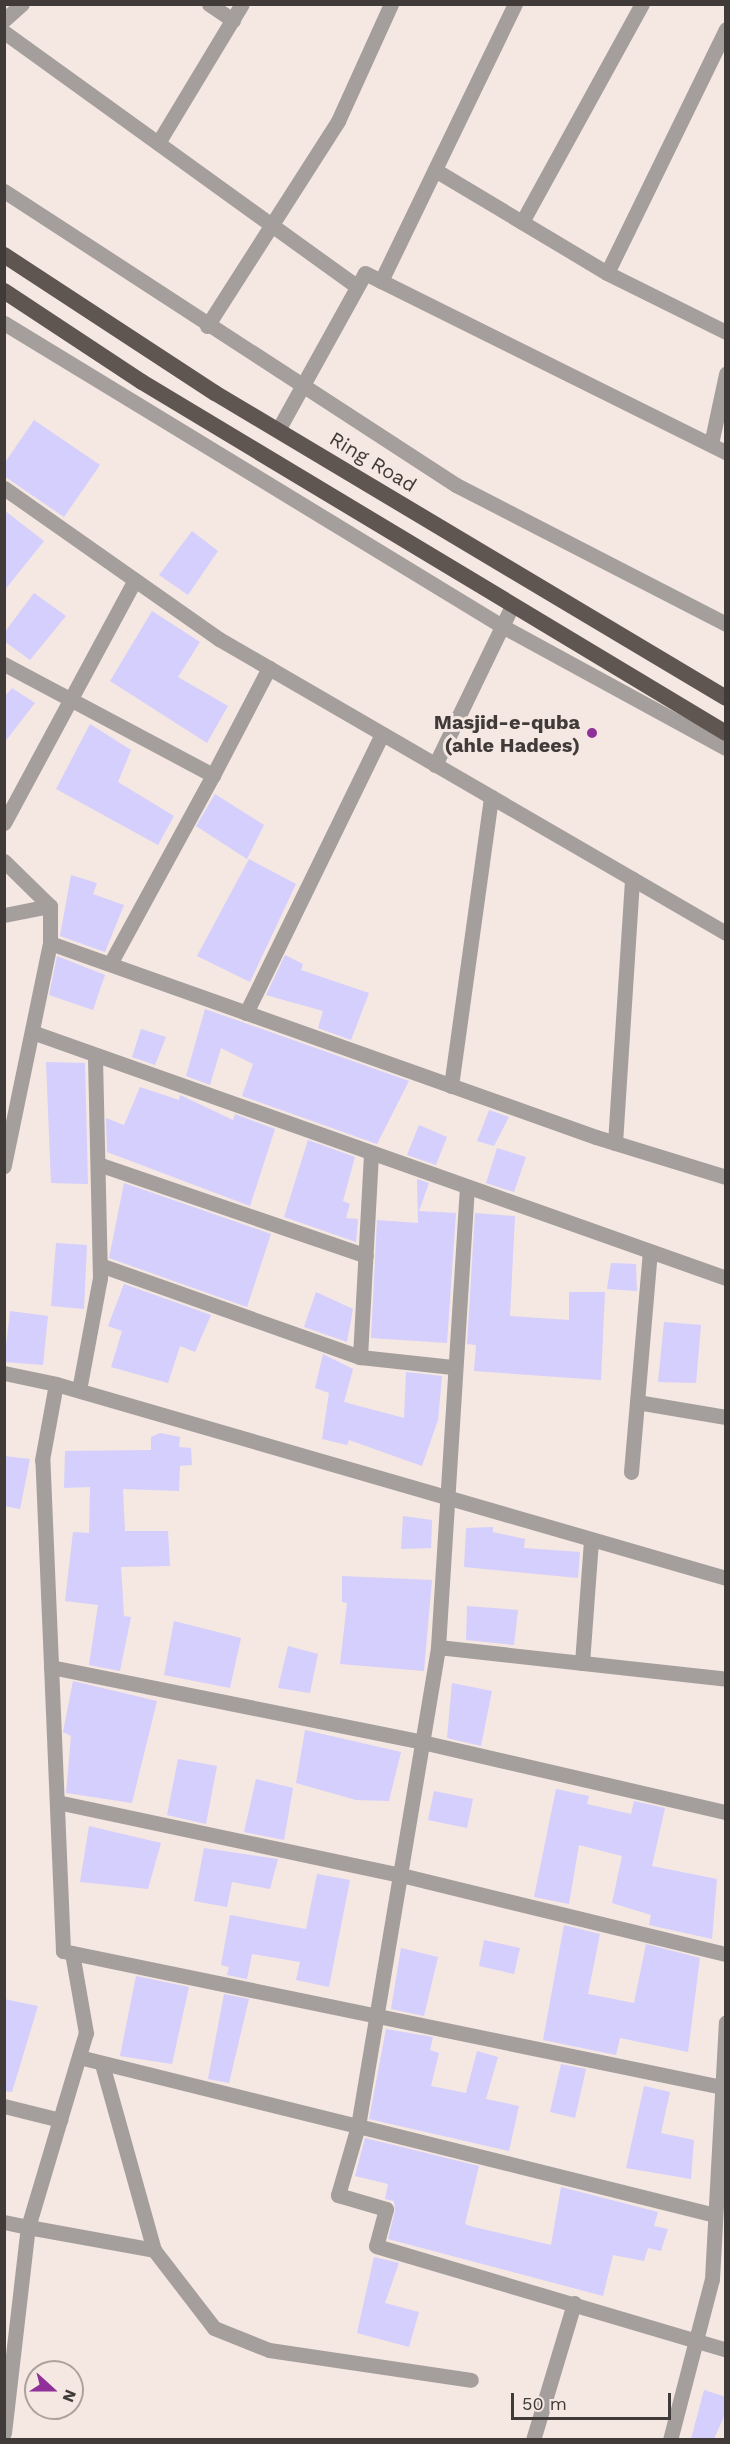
<!DOCTYPE html>
<html>
<head>
<meta charset="utf-8">
<style>
	body { margin:0 }
	#map { position:relative; width:730px; height:2444px; overflow:hidden; background:#f5e7e1; font-family:"Work Sans",sans-serif }
	div>[style] { position:absolute }
	[style*='--x'] { left:calc(var(--x)*1px); top:calc(var(--y)*1px); width:calc(var(--w)*1px); rotate:calc(var(--a)*1deg) }
	.building>* { inset:0; background:#d4cffd }
	.minor>* { height:15px; margin:-7.5px; padding:0 7.5px; transform-origin:7.5px; border-radius:7.5px; background:#a49f9c }
	.trunk>* { height:16px; margin:-8px; padding:0 8px; transform-origin:8px; border-radius:8px; background:#605651 }
	.dots>* { width:16px; height:16px; translate:-50% -50%; box-sizing:border-box; border:3px solid #f5e7e1; border-radius:50% }
	span { translate:-50% -50%; white-space:nowrap; text-align:center; line-height:1.15; -webkit-text-stroke:6px #f5e7e1; paint-order:stroke }
	.street-label { font-size:20px; color:#403b38 }
	.poi-label { font-size:20px; color:#403b38; font-weight:700 }
	.right { translate:-100% -50%; text-align:right }
	.frame { position:absolute; inset:0; border:6px solid #403b38; pointer-events:none }
	.north { position:absolute; left:24px; top:2360px; width:60px; height:60px; box-sizing:border-box; background:#f5e7e1; border:2px solid #ada29d; border-radius:50%; rotate:111deg; font-size:16px; font-weight:700; line-height:24px; text-align:center; color:#403b38 }
	.north::after { content:''; display:block; margin:auto; width:21px; height:27px; background:#903099; clip-path:polygon(50% 0,100% 100%,50% 72%,0 100%) }
	.scale { position:absolute; left:511px; top:2393px; width:160px; height:27px; box-sizing:border-box; border:3px solid #403b38; border-top:0; padding-left:8px; font-size:18px; line-height:21px; white-space:nowrap; color:#403b38; -webkit-text-stroke:4px #f5e7e1; paint-order:stroke }
</style>
</head>
<body>
<div id="map">
	<div class="building">
		<div style="clip-path:polygon(34px 420px,100px 465px,64px 517px,4px 476px,4px 464px)"></div>
		<div style="clip-path:polygon(4px 510px,44px 541px,4px 591px)"></div>
		<div style="clip-path:polygon(192px 531px,218px 551px,188px 595px,159px 575px)"></div>
		<div style="clip-path:polygon(34px 593px,66px 616px,30px 660px,4px 641px,4px 633px)"></div>
		<div style="clip-path:polygon(152px 611px,200px 642px,178px 677px,228px 706px,207px 743px,110px 681px)"></div>
		<div style="clip-path:polygon(12px 688px,35px 703px,4px 743px,4px 697px)"></div>
		<div style="clip-path:polygon(90px 724px,131px 750px,118px 782px,174px 816px,158px 845px,56px 789px)"></div>
		<div style="clip-path:polygon(215px 794px,264px 825px,247px 859px,196px 826px)"></div>
		<div style="clip-path:polygon(249px 859px,296px 884px,250px 982px,197px 956px)"></div>
		<div style="clip-path:polygon(71px 875px,97px 883px,93px 894px,124px 905px,105px 952px,60px 936px)"></div>
		<div style="clip-path:polygon(285px 955px,303px 964px,301px 970px,369px 993px,351px 1040px,318px 1028px,323px 1011px,266px 995px)"></div>
		<div style="clip-path:polygon(57px 956px,105px 975px,93px 1010px,49px 995px)"></div>
		<div style="clip-path:polygon(205px 1009px,409px 1081px,377px 1144px,242px 1096px,253px 1064px,221px 1048px,210px 1085px,186px 1076px)"></div>
		<div style="clip-path:polygon(141px 1029px,166px 1037px,155px 1065px,132px 1057px)"></div>
		<div style="clip-path:polygon(46px 1062px,85px 1063px,88px 1184px,51px 1183px)"></div>
		<div style="clip-path:polygon(140px 1087px,179px 1100px,180px 1095px,233px 1120px,235px 1114px,275px 1129px,250px 1206px,107px 1152px,106px 1118px,124px 1125px)"></div>
		<div style="clip-path:polygon(489px 1110px,509px 1117px,494px 1146px,477px 1141px)"></div>
		<div style="clip-path:polygon(419px 1125px,447px 1137px,436px 1165px,407px 1155px)"></div>
		<div style="clip-path:polygon(308px 1140px,355px 1157px,343px 1201px,350px 1204px,346px 1218px,358px 1219px,356px 1242px,284px 1217px)"></div>
		<div style="clip-path:polygon(497px 1148px,526px 1157px,514px 1192px,486px 1183px)"></div>
		<div style="clip-path:polygon(417px 1179px,429px 1183px,419px 1211px,456px 1213px,447px 1343px,371px 1338px,377px 1220px,418px 1223px)"></div>
		<div style="clip-path:polygon(124px 1183px,271px 1234px,247px 1307px,109px 1258px)"></div>
		<div style="clip-path:polygon(475px 1213px,515px 1216px,510px 1316px,569px 1320px,569px 1292px,605px 1292px,601px 1380px,474px 1371px,476px 1345px,467px 1344px)"></div>
		<div style="clip-path:polygon(56px 1243px,87px 1245px,84px 1309px,51px 1306px)"></div>
		<div style="clip-path:polygon(611px 1263px,636px 1264px,637px 1291px,607px 1289px)"></div>
		<div style="clip-path:polygon(124px 1284px,211px 1315px,195px 1352px,180px 1346px,168px 1383px,111px 1367px,122px 1331px,108px 1326px)"></div>
		<div style="clip-path:polygon(316px 1292px,353px 1309px,347px 1342px,304px 1327px)"></div>
		<div style="clip-path:polygon(10px 1311px,48px 1316px,43px 1365px,4px 1362px)"></div>
		<div style="clip-path:polygon(664px 1322px,701px 1325px,696px 1383px,658px 1382px)"></div>
		<div style="clip-path:polygon(323px 1354px,353px 1369px,344px 1402px,404px 1418px,406px 1372px,442px 1376px,438px 1420px,422px 1466px,349px 1440px,347px 1445px,322px 1439px,329px 1393px,315px 1388px)"></div>
		<div style="clip-path:polygon(160px 1433px,180px 1437px,179px 1447px,191px 1448px,192px 1465px,180px 1466px,179px 1491px,123px 1489px,125px 1531px,168px 1531px,170px 1566px,121px 1567px,124px 1616px,131px 1617px,120px 1671px,89px 1665px,98px 1605px,65px 1601px,73px 1532px,89px 1533px,90px 1487px,64px 1488px,65px 1451px,151px 1450px,151px 1437px)"></div>
		<div style="clip-path:polygon(4px 1456px,30px 1459px,20px 1509px,4px 1506px)"></div>
		<div style="clip-path:polygon(403px 1516px,432px 1520px,431px 1548px,401px 1549px)"></div>
		<div style="clip-path:polygon(493px 1527px,493px 1532px,525px 1539px,524px 1548px,580px 1552px,578px 1578px,464px 1567px,466px 1528px)"></div>
		<div style="clip-path:polygon(342px 1576px,432px 1580px,424px 1671px,340px 1664px,347px 1603px,342px 1602px)"></div>
		<div style="clip-path:polygon(467px 1606px,518px 1610px,514px 1645px,466px 1640px)"></div>
		<div style="clip-path:polygon(174px 1621px,241px 1638px,230px 1688px,164px 1675px)"></div>
		<div style="clip-path:polygon(288px 1646px,318px 1654px,310px 1693px,278px 1688px)"></div>
		<div style="clip-path:polygon(73px 1681px,157px 1701px,132px 1803px,66px 1793px,71px 1736px,63px 1732px)"></div>
		<div style="clip-path:polygon(452px 1683px,492px 1691px,481px 1746px,447px 1738px)"></div>
		<div style="clip-path:polygon(305px 1730px,401px 1752px,389px 1801px,356px 1800px,296px 1783px)"></div>
		<div style="clip-path:polygon(178px 1759px,217px 1766px,206px 1824px,167px 1815px)"></div>
		<div style="clip-path:polygon(256px 1779px,293px 1788px,284px 1840px,244px 1832px)"></div>
		<div style="clip-path:polygon(556px 1789px,589px 1796px,587px 1804px,631px 1814px,634px 1801px,665px 1808px,652px 1866px,717px 1879px,712px 1939px,649px 1925px,651px 1915px,612px 1903px,622px 1856px,579px 1845px,569px 1904px,534px 1897px)"></div>
		<div style="clip-path:polygon(434px 1791px,473px 1799px,467px 1828px,428px 1820px)"></div>
		<div style="clip-path:polygon(89px 1826px,161px 1843px,148px 1889px,80px 1882px)"></div>
		<div style="clip-path:polygon(204px 1848px,278px 1859px,270px 1889px,232px 1882px,227px 1907px,194px 1901px)"></div>
		<div style="clip-path:polygon(317px 1874px,350px 1880px,329px 1987px,296px 1980px,300px 1962px,252px 1954px,247px 1979px,227px 1975px,229px 1967px,221px 1965px,230px 1915px,306px 1929px)"></div>
		<div style="clip-path:polygon(564px 1925px,600px 1934px,588px 1994px,634px 2003px,646px 1944px,700px 1958px,688px 2052px,620px 2038px,616px 2055px,543px 2040px)"></div>
		<div style="clip-path:polygon(484px 1940px,520px 1948px,514px 1974px,479px 1966px)"></div>
		<div style="clip-path:polygon(401px 1948px,438px 1957px,424px 2016px,391px 2009px)"></div>
		<div style="clip-path:polygon(136px 1976px,189px 1987px,172px 2064px,120px 2056px)"></div>
		<div style="clip-path:polygon(224px 1994px,249px 1999px,229px 2083px,208px 2079px)"></div>
		<div style="clip-path:polygon(4px 1999px,38px 2006px,12px 2092px,4px 2091px)"></div>
		<div style="clip-path:polygon(386px 2029px,433px 2037px,430px 2050px,439px 2053px,431px 2086px,466px 2093px,477px 2051px,498px 2057px,486px 2099px,519px 2106px,509px 2151px,369px 2119px)"></div>
		<div style="clip-path:polygon(561px 2064px,586px 2069px,575px 2118px,550px 2112px)"></div>
		<div style="clip-path:polygon(644px 2086px,670px 2092px,661px 2133px,694px 2140px,691px 2179px,626px 2168px)"></div>
		<div style="clip-path:polygon(365px 2138px,479px 2166px,465px 2224px,470px 2226px,551px 2245px,561px 2187px,658px 2212px,654px 2226px,668px 2229px,661px 2251px,648px 2248px,644px 2261px,613px 2255px,603px 2296px,388px 2239px,395px 2211px,394px 2201px,385px 2199px,388px 2184px,355px 2176px)"></div>
		<div style="clip-path:polygon(374px 2257px,399px 2263px,385px 2303px,419px 2312px,409px 2347px,357px 2333px)"></div>
		<div style="clip-path:polygon(704px 2390px,726px 2397px,726px 2412px,714px 2439px,691px 2439px)"></div>
	</div>
	<div class="minor">
		<div style="--x:209;--y:4;--w:29;--a:34"></div>
		<div style="--x:4;--y:20;--w:24;--a:-42"></div>
		<div style="--x:726;--y:29;--w:271;--a:116"></div>
		<div style="--x:607;--y:273;--w:133;--a:26.4"></div>
		<div style="--x:4;--y:32;--w:435;--a:35.8"></div>
		<div style="--x:158;--y:143;--w:162;--a:-58.9"></div>
		<div style="--x:435;--y:170;--w:200;--a:30.9"></div>
		<div style="--x:4;--y:191;--w:539;--a:33.04"></div>
		<div style="--x:456;--y:485;--w:304;--a:27.2"></div>
		<div style="--x:522;--y:222;--w:249;--a:-61.2"></div>
		<div style="--x:381;--y:281;--w:385;--a:26.4"></div>
		<div style="--x:4;--y:323;--w:583;--a:31.32"></div>
		<div style="--x:502;--y:626;--w:255;--a:28.6"></div>
		<div style="--x:207;--y:326;--w:243;--a:-57.4"></div>
		<div style="--x:338;--y:121;--w:128;--a:-65.6"></div>
		<div style="--x:278;--y:430;--w:179;--a:-61"></div>
		<div style="--x:365;--y:273;--w:18;--a:27"></div>
		<div style="--x:381;--y:281;--w:308;--a:-64.2"></div>
		<div style="--x:711;--y:444;--w:72;--a:-77.9"></div>
		<div style="--x:4;--y:488;--w:263;--a:35.1"></div>
		<div style="--x:219;--y:639;--w:586;--a:30.11"></div>
		<div style="--x:4;--y:664;--w:237;--a:28"></div>
		<div style="--x:213;--y:775;--w:215;--a:118.6"></div>
		<div style="--x:435;--y:765;--w:177;--a:-64.2"></div>
		<div style="--x:213;--y:775;--w:121;--a:-62.4"></div>
		<div style="--x:4;--y:823;--w:276;--a:-61.7"></div>
		<div style="--x:4;--y:861;--w:64;--a:44.4"></div>
		<div style="--x:4;--y:915;--w:47;--a:-11.1"></div>
		<div style="--x:50;--y:906;--w:37;--a:90"></div>
		<div style="--x:50;--y:943;--w:228;--a:101.7"></div>
		<div style="--x:50;--y:943;--w:579;--a:19.56"></div>
		<div style="--x:596;--y:1137;--w:136;--a:17.1"></div>
		<div style="--x:246;--y:1013;--w:310;--a:-64"></div>
		<div style="--x:32;--y:1032;--w:736;--a:19.52"></div>
		<div style="--x:451;--y:1086;--w:292;--a:-82.1"></div>
		<div style="--x:615;--y:1143;--w:265;--a:-86.3"></div>
		<div style="--x:98;--y:1164;--w:283;--a:18.9"></div>
		<div style="--x:100;--y:1265;--w:276;--a:19.5"></div>
		<div style="--x:360;--y:1357;--w:202;--a:-86.9"></div>
		<div style="--x:360;--y:1357;--w:93;--a:6.2"></div>
		<div style="--x:4;--y:1373;--w:53;--a:11.9"></div>
		<div style="--x:79;--y:1390;--w:114;--a:-79.4"></div>
		<div style="--x:100;--y:1278;--w:223;--a:-91.3"></div>
		<div style="--x:637;--y:1402;--w:90;--a:9.6"></div>
		<div style="--x:631;--y:1472;--w:221;--a:-85.1"></div>
		<div style="--x:438;--y:1647;--w:460;--a:-86.4"></div>
		<div style="--x:582;--y:1663;--w:123;--a:-85.8"></div>
		<div style="--x:51;--y:1667;--w:379;--a:11.4"></div>
		<div style="--x:422;--y:1742;--w:312;--a:13"></div>
		<div style="--x:57;--y:1802;--w:348;--a:12"></div>
		<div style="--x:397;--y:1874;--w:339;--a:13.7"></div>
		<div style="--x:79;--y:2057;--w:287;--a:13.9"></div>
		<div style="--x:358;--y:2126;--w:72;--a:106.2"></div>
		<div style="--x:338;--y:2195;--w:50;--a:16.3"></div>
		<div style="--x:386;--y:2209;--w:38;--a:105"></div>
		<div style="--x:376;--y:2246;--w:365;--a:16.5"></div>
		<div style="--x:102;--y:2064;--w:193;--a:74.4"></div>
		<div style="--x:154;--y:2250;--w:98;--a:52.4"></div>
		<div style="--x:214;--y:2328;--w:59;--a:21.8"></div>
		<div style="--x:269;--y:2350;--w:204;--a:8.4"></div>
		<div style="--x:722;--y:2087;--w:673;--a:-168.34"></div>
		<div style="--x:63;--y:1951;--w:491;--a:-92.4"></div>
		<div style="--x:42;--y:1460;--w:77;--a:-79.6"></div>
		<div style="--x:56;--y:1384;--w:698;--a:16.15"></div>
		<div style="--x:4;--y:2106;--w:58;--a:14"></div>
		<div style="--x:715;--y:2215;--w:368;--a:-166"></div>
		<div style="--x:358;--y:2126;--w:486;--a:-80.5"></div>
		<div style="--x:438;--y:1647;--w:290;--a:6.3"></div>
		<div style="--x:4;--y:2222;--w:25;--a:12"></div>
		<div style="--x:28;--y:2227;--w:202;--a:-73.4"></div>
		<div style="--x:86;--y:2033;--w:81;--a:-99.9"></div>
		<div style="--x:4;--y:2433;--w:207;--a:-83.4"></div>
		<div style="--x:28;--y:2227;--w:128;--a:10.3"></div>
		<div style="--x:533;--y:2440;--w:143;--a:-73.3"></div>
		<div style="--x:670;--y:2440;--w:166;--a:-75.4"></div>
		<div style="--x:712;--y:2279;--w:257;--a:-86.9"></div>
	</div>
	<div class="trunk">
		<div style="--x:4;--y:255;--w:252;--a:33.2"></div>
		<div style="--x:215;--y:393;--w:595;--a:30.83"></div>
		<div style="--x:4;--y:291;--w:165;--a:33.4"></div>
		<div style="--x:142;--y:382;--w:681;--a:31.01"></div>
	</div>
	<div class="dots">
		<div style="left:592px;top:733px;background:#903099"></div>
	</div>
	<div class="street-label">
		<span style="left:373px;top:462px;rotate:31deg">Ring Road</span>
	</div>
	<div class="poi-label">
		<span class="right" style="left:580px;top:734px">Masjid-e-quba<br>(ahle Hadees)</span>
	</div>
	<div class="frame"></div>
	<div class="north">N</div>
	<div class="scale">50 m</div>
</div>
</body>
</html>
